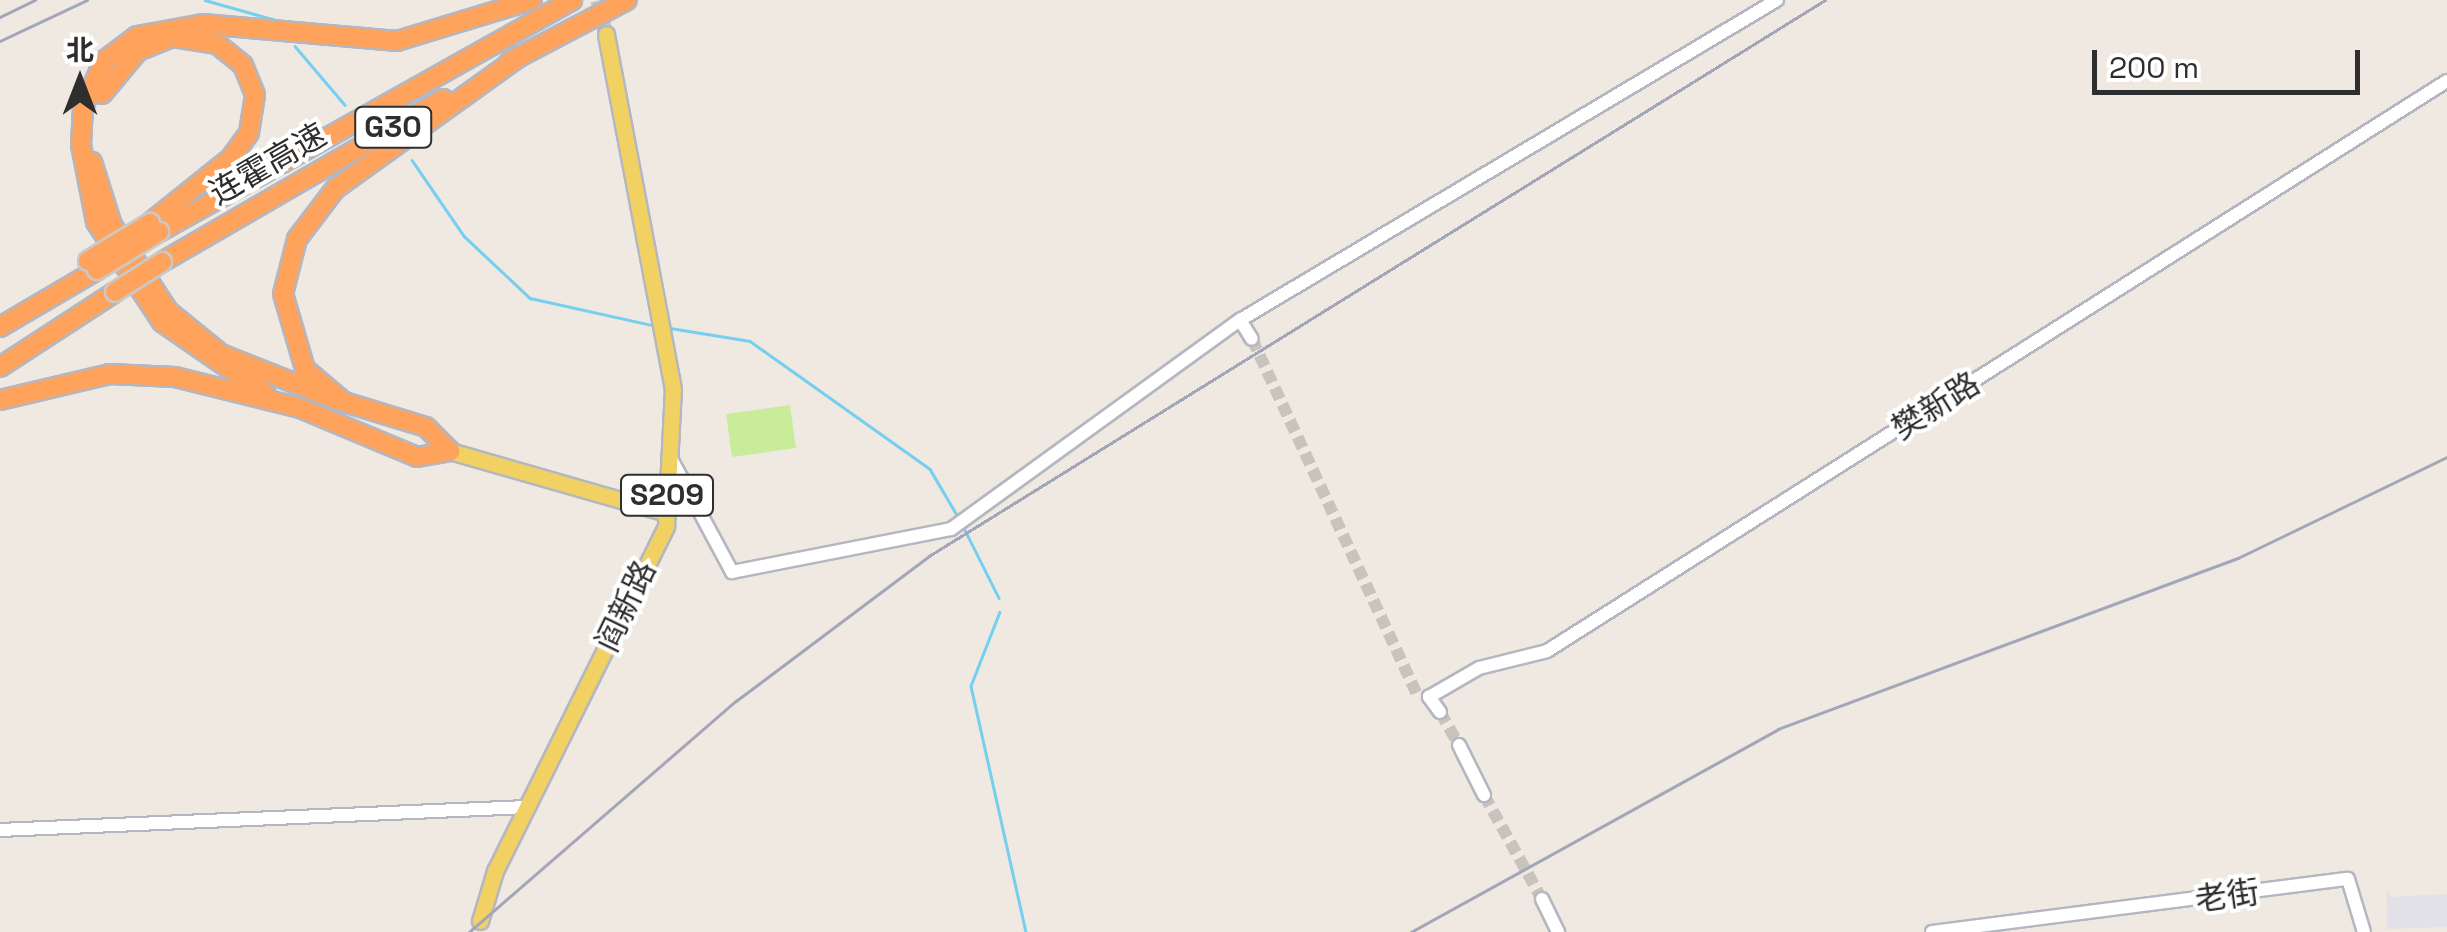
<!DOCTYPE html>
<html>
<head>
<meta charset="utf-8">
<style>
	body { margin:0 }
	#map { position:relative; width:2447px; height:932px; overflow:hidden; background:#efe9e1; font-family:"Space Grotesk","Noto Sans SC",sans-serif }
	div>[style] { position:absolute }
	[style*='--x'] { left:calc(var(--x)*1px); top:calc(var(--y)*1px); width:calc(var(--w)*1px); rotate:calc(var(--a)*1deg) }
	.industrial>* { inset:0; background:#e3e1e8 }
	.pitch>* { inset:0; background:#c9ec9a }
	.stream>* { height:2.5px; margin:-1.25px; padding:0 1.25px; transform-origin:1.25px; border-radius:1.25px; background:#75cff0 }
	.minor-tunnel>* { height:12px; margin-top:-6px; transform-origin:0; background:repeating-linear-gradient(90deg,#c8c4bd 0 12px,transparent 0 18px) }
	.major-tunnel>* { height:15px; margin-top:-7.5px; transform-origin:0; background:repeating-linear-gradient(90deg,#c8c4bd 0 15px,transparent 0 23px) }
	.roads { filter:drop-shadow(2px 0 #b4b7c1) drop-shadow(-2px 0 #b4b7c1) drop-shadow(0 2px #b4b7c1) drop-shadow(0 -2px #b4b7c1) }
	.minor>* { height:12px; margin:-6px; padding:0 6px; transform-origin:6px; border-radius:6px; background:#fff }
	.major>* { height:15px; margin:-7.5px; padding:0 7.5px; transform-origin:7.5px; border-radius:7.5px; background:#f2d163 }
	.highway>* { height:18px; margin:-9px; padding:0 9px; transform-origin:9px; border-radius:9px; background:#ffa35c }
	.rail>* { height:2.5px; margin:-1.25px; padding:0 1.25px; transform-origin:1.25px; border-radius:1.25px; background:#a3a6b8 }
	.bridges { filter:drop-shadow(2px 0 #c9c9c9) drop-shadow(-2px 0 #c9c9c9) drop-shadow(0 2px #c9c9c9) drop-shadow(0 -2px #c9c9c9) }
	.highway-bridge>* { height:18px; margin:-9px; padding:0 9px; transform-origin:9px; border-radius:9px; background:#ffa35c }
	span { translate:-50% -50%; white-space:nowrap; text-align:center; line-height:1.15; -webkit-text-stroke:8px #fff; paint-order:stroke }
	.shield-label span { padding:2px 8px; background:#fff; border:2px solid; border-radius:8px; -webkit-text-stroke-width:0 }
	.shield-label { font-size:30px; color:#2e2e2e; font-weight:700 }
	.street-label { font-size:32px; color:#2e2e2e }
	.north { position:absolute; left:30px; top:30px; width:100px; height:100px; -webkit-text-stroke:8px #fff; paint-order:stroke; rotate:0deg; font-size:28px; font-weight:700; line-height:40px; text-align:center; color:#2e2e2e }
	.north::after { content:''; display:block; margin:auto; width:35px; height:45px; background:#2e2e2e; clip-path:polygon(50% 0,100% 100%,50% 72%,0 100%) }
	.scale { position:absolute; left:2092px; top:50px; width:268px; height:45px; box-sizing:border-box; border:5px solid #2e2e2e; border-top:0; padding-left:12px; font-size:30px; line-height:35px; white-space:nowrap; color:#2e2e2e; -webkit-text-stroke:8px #fff; paint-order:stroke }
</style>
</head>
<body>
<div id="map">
	<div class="industrial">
		<div style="clip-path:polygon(2387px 887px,2391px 897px,2447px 894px,2447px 927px,2387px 929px)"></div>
	</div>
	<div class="pitch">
		<div style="clip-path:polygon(790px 405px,796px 448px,732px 457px,726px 414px)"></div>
	</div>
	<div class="stream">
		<div style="--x:205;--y:0;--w:96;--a:15.8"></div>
		<div style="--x:295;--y:46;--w:77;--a:49.7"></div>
		<div style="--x:412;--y:160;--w:92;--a:55.6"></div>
		<div style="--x:464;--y:236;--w:91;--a:43.2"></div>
		<div style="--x:530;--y:298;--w:125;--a:12.5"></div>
		<div style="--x:670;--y:328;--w:81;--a:9.2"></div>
		<div style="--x:750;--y:341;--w:221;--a:35.4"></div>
		<div style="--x:930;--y:469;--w:53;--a:59.6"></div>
		<div style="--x:964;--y:528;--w:78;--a:63.4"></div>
		<div style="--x:1000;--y:612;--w:79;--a:111.4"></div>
		<div style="--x:971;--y:686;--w:252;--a:77.4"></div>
	</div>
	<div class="minor-tunnel">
		<div style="--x:1252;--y:339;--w:395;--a:65.1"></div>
		<div style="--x:1440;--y:712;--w:38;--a:60"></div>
		<div style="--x:1484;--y:795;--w:119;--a:60.9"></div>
	</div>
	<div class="major-tunnel">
		<div style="--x:598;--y:0;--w:35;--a:77"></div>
	</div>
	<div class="roads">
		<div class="minor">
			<div style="--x:1240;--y:320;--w:22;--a:58"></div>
			<div style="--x:669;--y:455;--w:133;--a:61.7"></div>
			<div style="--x:732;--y:572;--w:223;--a:-11.1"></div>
			<div style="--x:951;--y:529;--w:357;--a:-35.9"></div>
			<div style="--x:1240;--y:320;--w:625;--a:-30.79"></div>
			<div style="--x:1440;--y:712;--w:19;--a:-126"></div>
			<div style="--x:1429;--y:697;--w:58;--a:-30.1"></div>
			<div style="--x:1479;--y:668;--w:70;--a:-14"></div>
			<div style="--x:1547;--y:651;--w:1065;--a:-32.35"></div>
			<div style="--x:1459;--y:745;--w:56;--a:63.4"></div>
			<div style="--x:0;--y:830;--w:528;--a:-2.5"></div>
			<div style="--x:1542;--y:899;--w:37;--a:64"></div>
			<div style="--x:1932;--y:932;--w:419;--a:-7.3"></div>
			<div style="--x:2348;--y:879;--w:55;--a:73.2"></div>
		</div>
		<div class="major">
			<div style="--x:450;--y:451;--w:225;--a:16"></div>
			<div style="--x:480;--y:921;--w:52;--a:-73.3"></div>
			<div style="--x:495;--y:871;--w:385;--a:-63.6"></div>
			<div style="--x:666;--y:526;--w:137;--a:-87.1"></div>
			<div style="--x:673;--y:389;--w:361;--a:-100.7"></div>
		</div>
		<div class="highway">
			<div style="--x:509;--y:62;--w:133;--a:-27.7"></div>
			<div style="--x:102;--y:94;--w:56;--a:-50.1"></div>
			<div style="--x:138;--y:51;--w:38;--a:-22"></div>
			<div style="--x:173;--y:37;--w:45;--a:9"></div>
			<div style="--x:217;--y:44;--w:33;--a:39"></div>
			<div style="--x:243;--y:65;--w:32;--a:68"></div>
			<div style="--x:255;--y:95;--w:38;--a:99"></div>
			<div style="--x:249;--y:133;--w:31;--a:126"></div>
			<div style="--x:231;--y:158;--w:104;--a:141.3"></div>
			<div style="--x:92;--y:162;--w:66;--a:72.4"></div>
			<div style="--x:112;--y:225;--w:103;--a:56.9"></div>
			<div style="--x:168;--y:311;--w:68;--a:39.1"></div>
			<div style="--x:221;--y:354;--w:127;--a:21.7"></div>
			<div style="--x:159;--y:232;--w:474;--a:-29.3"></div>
			<div style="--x:162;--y:262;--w:325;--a:-30.1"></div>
			<div style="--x:0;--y:327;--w:113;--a:-30.4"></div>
			<div style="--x:0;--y:367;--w:137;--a:-33.1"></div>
			<div style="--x:266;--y:394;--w:126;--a:-145.3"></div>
			<div style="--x:162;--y:322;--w:120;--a:-123.4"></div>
			<div style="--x:96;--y:222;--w:78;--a:-101"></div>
			<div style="--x:81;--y:145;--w:38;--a:-87"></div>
			<div style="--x:83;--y:107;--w:51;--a:-65.5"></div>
			<div style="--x:104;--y:61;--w:41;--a:-37.1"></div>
			<div style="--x:137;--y:36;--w:67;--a:-10.3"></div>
			<div style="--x:203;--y:24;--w:195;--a:5"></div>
			<div style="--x:397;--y:41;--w:141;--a:-16.9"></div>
			<div style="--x:0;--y:400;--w:113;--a:-13.3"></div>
			<div style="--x:110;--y:374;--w:65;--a:2.6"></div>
			<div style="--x:175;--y:377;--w:129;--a:13.9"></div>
			<div style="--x:300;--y:408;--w:127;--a:22.7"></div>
			<div style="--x:417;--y:457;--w:34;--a:-10"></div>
			<div style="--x:450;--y:451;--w:34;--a:-135"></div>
			<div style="--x:426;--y:427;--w:86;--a:-163"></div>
			<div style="--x:344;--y:402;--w:51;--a:-139.8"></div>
			<div style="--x:305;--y:369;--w:78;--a:-106.3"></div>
			<div style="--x:283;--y:294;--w:57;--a:-75.7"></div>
			<div style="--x:297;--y:239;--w:63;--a:-52.8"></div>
			<div style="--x:335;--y:189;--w:228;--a:-35.7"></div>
		</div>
	</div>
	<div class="rail">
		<div style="--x:0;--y:17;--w:39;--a:-26"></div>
		<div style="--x:0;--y:41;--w:96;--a:-25.2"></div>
		<div style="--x:469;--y:932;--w:353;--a:-40.9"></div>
		<div style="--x:736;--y:701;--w:241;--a:-36.9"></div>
		<div style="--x:929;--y:556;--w:1054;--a:-31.82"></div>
		<div style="--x:1411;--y:932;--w:419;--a:-28.9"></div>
		<div style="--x:1778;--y:729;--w:491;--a:-20.4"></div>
		<div style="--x:2238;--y:558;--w:232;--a:-25.8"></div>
	</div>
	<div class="bridges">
		<div class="highway-bridge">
			<div style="--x:88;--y:261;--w:73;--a:-31.5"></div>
			<div style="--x:97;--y:270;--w:73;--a:-31.5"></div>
			<div style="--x:115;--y:292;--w:56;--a:-32.6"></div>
		</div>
	</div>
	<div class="shield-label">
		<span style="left:393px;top:127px">G30</span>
		<span style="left:667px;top:495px">S209</span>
	</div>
	<div class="street-label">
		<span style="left:268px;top:164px;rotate:-30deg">连霍高速</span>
		<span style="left:1936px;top:406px;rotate:-32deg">樊新路</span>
		<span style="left:626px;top:606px;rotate:-64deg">阎新路</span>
		<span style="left:2227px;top:896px;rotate:-8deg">老街</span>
	</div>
	<div class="north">北</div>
	<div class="scale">200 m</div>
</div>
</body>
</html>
